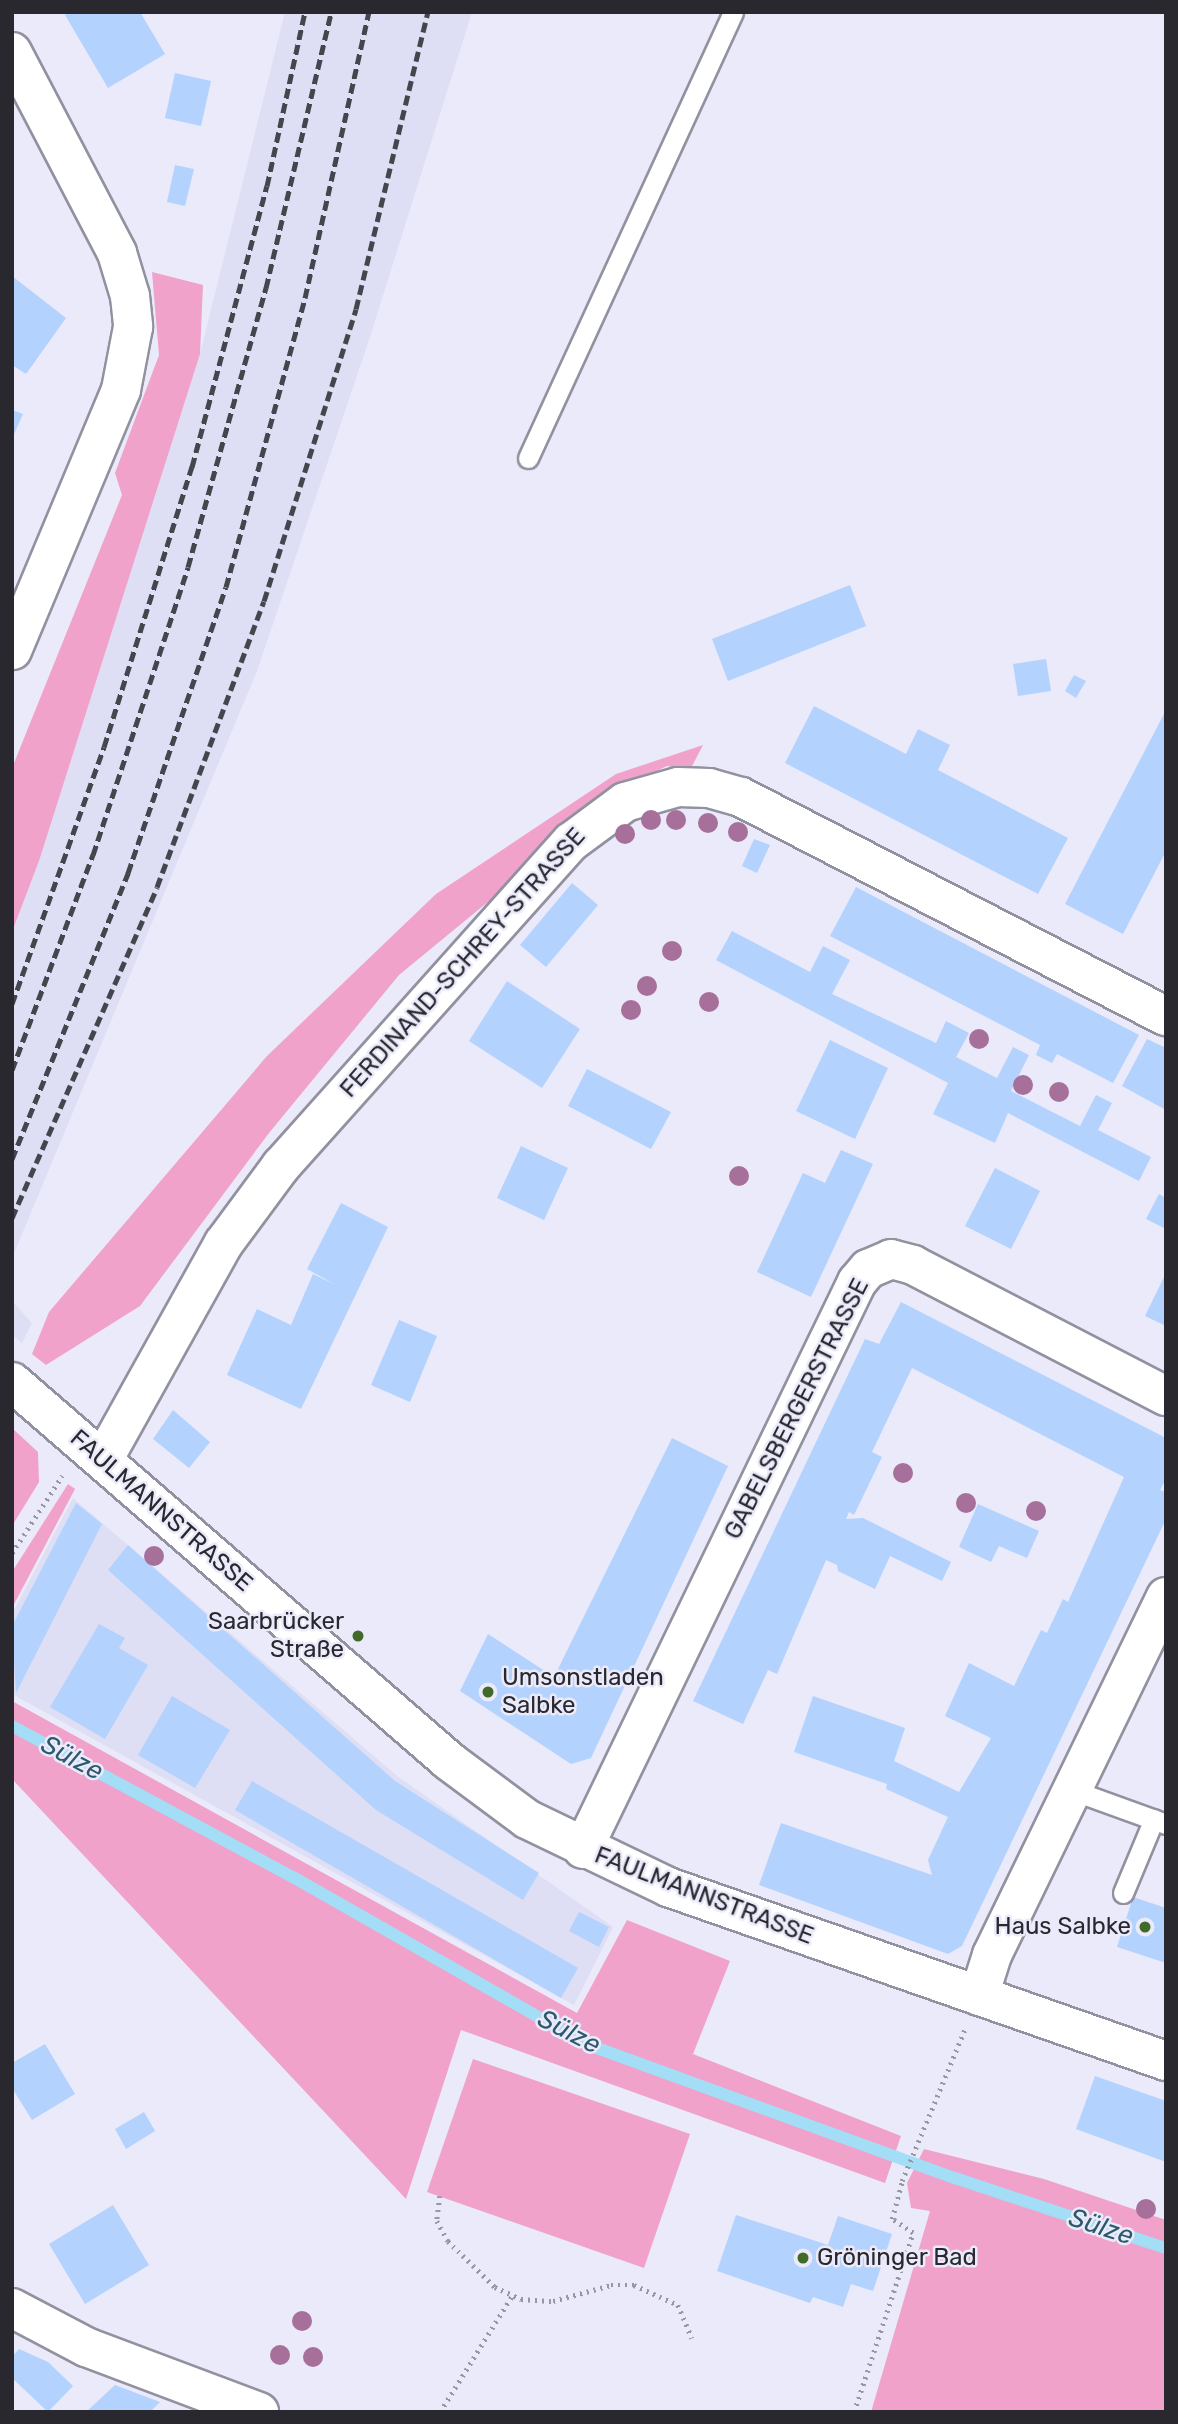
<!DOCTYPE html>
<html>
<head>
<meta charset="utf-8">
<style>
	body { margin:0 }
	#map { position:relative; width:1178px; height:2424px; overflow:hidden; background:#eaeafa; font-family:Rubik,sans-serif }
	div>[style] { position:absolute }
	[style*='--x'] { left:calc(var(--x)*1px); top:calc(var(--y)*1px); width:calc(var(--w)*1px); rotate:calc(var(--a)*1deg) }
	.built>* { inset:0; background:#dedef4 }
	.green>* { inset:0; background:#f0a2cb }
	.stream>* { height:12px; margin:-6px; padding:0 6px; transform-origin:6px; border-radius:6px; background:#a3ddf6 }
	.building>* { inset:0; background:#b3d2fd }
	.path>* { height:4.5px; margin-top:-2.25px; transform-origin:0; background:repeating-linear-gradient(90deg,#9797a2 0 2px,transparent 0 7px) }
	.roads { filter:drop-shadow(2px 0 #91919f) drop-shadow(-2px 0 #91919f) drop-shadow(0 2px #91919f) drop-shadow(0 -2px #91919f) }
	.service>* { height:19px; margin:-9.5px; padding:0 9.5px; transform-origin:9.5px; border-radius:9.5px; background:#fff }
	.minor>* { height:38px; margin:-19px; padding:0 19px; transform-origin:19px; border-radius:19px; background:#fff }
	.secondary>* { height:38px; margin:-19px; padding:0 19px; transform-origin:19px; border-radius:19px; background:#fff }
	.rail>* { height:5px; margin-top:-2.5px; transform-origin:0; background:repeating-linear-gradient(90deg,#45454d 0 10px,transparent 0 15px) }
	.trees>* { width:20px; height:20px; margin:-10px; border-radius:50%; background:#a7709b }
	.dots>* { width:19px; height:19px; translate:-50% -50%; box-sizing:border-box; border:4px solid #eaeafa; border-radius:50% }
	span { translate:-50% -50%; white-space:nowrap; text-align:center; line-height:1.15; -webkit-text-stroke:5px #eaeafa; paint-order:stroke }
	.street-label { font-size:24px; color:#28282e }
	.poi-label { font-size:24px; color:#28282e }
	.right { translate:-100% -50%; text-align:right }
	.left { translate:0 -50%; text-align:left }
	.water-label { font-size:26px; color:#2c596b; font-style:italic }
	.frame { position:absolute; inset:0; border:14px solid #28282e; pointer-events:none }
</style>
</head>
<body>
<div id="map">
	<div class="built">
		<div style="clip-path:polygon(285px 12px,472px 12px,369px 340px,257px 671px,12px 1258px,12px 932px,39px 861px,200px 354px)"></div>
		<div style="clip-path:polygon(12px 1301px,32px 1323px,22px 1343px,12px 1335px)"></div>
		<div style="clip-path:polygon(73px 1498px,397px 1776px,613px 1927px,574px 2005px,12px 1694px,12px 1614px)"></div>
	</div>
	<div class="green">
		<div style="clip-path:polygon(152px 272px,203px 285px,200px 354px,39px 861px,12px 932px,12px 768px,122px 495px,115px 473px,159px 355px)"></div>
		<div style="clip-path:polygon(703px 745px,690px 770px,667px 766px,585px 805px,534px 864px,399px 975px,269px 1133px,140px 1306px,46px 1365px,32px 1354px,49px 1312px,267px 1056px,436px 894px,616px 774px)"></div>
		<div style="clip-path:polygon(12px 1428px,38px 1452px,39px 1482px,12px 1526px)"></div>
		<div style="clip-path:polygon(68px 1484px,75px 1489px,12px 1608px,12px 1572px)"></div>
		<div style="clip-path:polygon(12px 1701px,577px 2013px,627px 1920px,730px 1961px,693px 2054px,901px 2136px,885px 2183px,461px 2030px,406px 2199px,12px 1779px)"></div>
		<div style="clip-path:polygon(473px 2059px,690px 2134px,644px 2268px,427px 2192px)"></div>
		<div style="clip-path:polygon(924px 2149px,1044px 2179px,1166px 2220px,1166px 2412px,871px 2412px,930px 2211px,911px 2208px,907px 2183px)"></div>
	</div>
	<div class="stream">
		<div style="--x:12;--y:1726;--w:319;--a:28.3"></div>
		<div style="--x:293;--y:1877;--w:337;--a:29.7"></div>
		<div style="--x:586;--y:2044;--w:393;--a:20"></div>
		<div style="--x:955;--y:2178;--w:222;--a:18.4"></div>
	</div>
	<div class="building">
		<div style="clip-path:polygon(70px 12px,140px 12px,165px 54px,108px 88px,65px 15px)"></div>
		<div style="clip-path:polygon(175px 73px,211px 81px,201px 126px,165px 118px)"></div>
		<div style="clip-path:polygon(175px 165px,194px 169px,185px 206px,167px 202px)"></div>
		<div style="clip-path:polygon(12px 276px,66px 318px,26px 374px,12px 365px)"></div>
		<div style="clip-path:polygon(12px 410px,23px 414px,12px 439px)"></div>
		<div style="clip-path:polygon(850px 585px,866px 626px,728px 681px,712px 639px)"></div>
		<div style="clip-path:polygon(1046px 659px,1051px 691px,1018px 696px,1013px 664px)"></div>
		<div style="clip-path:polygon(1074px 675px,1086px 681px,1076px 698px,1065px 691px)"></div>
		<div style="clip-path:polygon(814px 706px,906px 754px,918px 729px,950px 745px,938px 770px,1068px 838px,1038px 894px,785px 763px)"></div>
		<div style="clip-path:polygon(1166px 710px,1166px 851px,1123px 934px,1065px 904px)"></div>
		<div style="clip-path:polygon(754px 839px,770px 845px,757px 873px,742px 866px)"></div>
		<div style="clip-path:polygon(572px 883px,598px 905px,546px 967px,520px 945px)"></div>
		<div style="clip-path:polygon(856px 887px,1139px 1035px,1113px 1083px,1057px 1054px,1052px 1063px,1036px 1055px,1040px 1045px,830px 936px)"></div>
		<div style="clip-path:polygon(732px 931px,810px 972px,823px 946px,850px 960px,832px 994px,936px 1043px,946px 1021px,969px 1033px,956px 1057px,997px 1078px,1013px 1047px,1029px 1055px,1011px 1091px,1080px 1126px,1096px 1095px,1112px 1103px,1098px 1130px,1151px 1157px,1139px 1181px,1008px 1113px,995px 1143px,933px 1114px,948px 1083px,716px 960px)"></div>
		<div style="clip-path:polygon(507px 981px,580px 1029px,542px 1088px,469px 1041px)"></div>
		<div style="clip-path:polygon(1147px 1039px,1166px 1048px,1166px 1110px,1122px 1086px)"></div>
		<div style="clip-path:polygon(830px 1040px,888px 1068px,855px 1139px,796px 1111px)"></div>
		<div style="clip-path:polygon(587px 1069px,671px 1112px,651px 1149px,568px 1106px)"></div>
		<div style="clip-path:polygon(521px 1146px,568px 1168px,544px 1220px,497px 1198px)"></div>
		<div style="clip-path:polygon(841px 1150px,873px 1164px,811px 1297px,757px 1272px,803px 1173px,825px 1183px)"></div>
		<div style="clip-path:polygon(995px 1168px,1040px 1191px,1011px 1249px,965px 1226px)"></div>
		<div style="clip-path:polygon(1159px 1194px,1166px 1198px,1166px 1229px,1146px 1219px)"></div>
		<div style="clip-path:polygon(341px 1203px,388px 1227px,301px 1409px,227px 1375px,257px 1309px,291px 1325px,313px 1274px,336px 1285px,307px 1269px)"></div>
		<div style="clip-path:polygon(1166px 1273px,1166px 1326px,1145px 1316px)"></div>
		<div style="clip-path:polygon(901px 1302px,1166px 1438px,1166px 1479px,1160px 1490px,1166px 1492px,1166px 1519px,962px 1946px,948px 1954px,759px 1885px,781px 1823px,932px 1875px,928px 1860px,948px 1817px,886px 1789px,887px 1784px,794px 1752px,813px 1696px,905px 1728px,894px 1761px,959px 1792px,991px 1738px,945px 1716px,969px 1663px,1014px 1686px,1041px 1630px,1047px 1633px,1063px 1599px,1068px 1602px,1124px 1477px,912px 1368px,872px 1452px,882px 1457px,854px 1515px,849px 1512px,846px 1519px,863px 1518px,951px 1562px,942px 1581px,890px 1556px,875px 1589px,838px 1571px,837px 1565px,826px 1560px,777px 1674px,768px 1670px,743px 1724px,693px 1701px,865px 1339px,879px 1344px)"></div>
		<div style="clip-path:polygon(399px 1320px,437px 1336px,410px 1402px,371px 1385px)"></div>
		<div style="clip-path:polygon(173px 1410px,210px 1442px,189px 1468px,153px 1439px)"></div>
		<div style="clip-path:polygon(672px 1438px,728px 1466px,591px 1758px,571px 1764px,460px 1691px,488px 1634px,554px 1677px)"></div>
		<div style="clip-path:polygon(76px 1503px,102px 1524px,16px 1693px,12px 1626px)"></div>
		<div style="clip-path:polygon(978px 1504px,1039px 1531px,1027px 1558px,999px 1546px,991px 1562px,959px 1547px)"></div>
		<div style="clip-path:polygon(128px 1545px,395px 1781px,539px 1873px,523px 1900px,376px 1810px,108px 1570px)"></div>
		<div style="clip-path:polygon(99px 1624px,125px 1638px,119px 1648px,148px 1665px,105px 1739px,50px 1707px)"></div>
		<div style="clip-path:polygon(172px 1696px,230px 1730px,195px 1788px,138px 1755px)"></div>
		<div style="clip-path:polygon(252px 1781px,578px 1968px,561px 1998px,235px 1810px)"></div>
		<div style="clip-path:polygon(1133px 1897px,1166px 1908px,1166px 1963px,1117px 1947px)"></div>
		<div style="clip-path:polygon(579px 1912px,609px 1927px,599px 1947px,569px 1931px)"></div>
		<div style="clip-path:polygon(45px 2044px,75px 2094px,32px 2120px,12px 2088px,12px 2063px)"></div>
		<div style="clip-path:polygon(1095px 2076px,1166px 2101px,1166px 2162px,1076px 2129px)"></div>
		<div style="clip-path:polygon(144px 2112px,155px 2131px,126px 2149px,115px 2129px)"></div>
		<div style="clip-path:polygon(113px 2205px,149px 2265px,85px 2304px,49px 2244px)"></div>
		<div style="clip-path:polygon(736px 2215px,828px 2245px,838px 2216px,892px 2234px,873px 2291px,851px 2284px,843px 2307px,813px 2297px,810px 2303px,717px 2271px)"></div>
		<div style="clip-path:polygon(19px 2349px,48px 2362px,73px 2386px,48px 2412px,12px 2378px,12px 2357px)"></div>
		<div style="clip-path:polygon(115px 2385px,160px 2402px,150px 2412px,86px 2412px)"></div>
	</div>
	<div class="path">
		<div style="--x:12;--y:1553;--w:92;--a:-57"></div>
		<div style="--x:440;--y:2196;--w:25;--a:97"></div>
		<div style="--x:437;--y:2221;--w:23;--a:61"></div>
		<div style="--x:448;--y:2241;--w:66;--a:44.4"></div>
		<div style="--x:495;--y:2287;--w:29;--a:25"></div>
		<div style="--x:521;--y:2299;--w:32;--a:4"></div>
		<div style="--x:553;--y:2301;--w:60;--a:-15.4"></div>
		<div style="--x:611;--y:2285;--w:23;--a:0"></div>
		<div style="--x:634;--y:2285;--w:48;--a:24.4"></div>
		<div style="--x:678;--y:2305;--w:36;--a:67"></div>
		<div style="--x:440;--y:2412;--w:137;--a:-58.2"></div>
		<div style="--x:854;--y:2412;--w:188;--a:-71.8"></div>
		<div style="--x:913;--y:2233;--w:25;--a:-146"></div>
		<div style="--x:892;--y:2219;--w:39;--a:-75"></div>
		<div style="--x:902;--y:2181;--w:165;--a:-67.5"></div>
	</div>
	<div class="roads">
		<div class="service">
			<div style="--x:528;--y:458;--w:491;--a:-65.3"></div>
			<div style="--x:1072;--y:1790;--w:100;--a:19.9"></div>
			<div style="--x:1123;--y:1893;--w:80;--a:-67.3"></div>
		</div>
		<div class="minor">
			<div style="--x:103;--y:1460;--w:248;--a:-60.9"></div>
			<div style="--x:224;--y:1243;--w:96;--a:-53.5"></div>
			<div style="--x:281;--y:1166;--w:435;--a:-48.2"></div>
			<div style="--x:571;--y:842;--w:67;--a:-36.5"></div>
			<div style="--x:625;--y:802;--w:55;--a:-15.8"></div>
			<div style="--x:678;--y:787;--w:31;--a:2"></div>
			<div style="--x:709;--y:788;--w:33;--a:16"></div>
			<div style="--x:741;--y:797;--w:478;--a:27.3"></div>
			<div style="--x:583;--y:1849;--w:630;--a:-64.21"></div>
			<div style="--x:857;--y:1282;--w:17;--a:-50"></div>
			<div style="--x:868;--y:1269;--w:25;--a:-23"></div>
			<div style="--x:891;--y:1259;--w:23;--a:15"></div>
			<div style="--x:913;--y:1265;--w:285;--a:27.4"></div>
			<div style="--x:979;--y:1996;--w:43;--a:-72.4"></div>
			<div style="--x:992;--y:1955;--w:398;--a:-64.1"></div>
			<div style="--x:12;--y:2308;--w:84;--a:27.8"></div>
			<div style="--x:86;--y:2347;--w:185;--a:20.6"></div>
		</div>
		<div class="secondary">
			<div style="--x:12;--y:52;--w:227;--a:62.4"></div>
			<div style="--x:117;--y:253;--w:45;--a:73.2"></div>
			<div style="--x:130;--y:296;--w:31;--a:84"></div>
			<div style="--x:133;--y:327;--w:64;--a:100.8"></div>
			<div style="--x:121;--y:390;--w:282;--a:112.7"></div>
			<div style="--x:12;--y:1382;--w:578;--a:40.93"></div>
			<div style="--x:449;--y:1761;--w:97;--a:36.6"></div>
			<div style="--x:527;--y:1819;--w:157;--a:25.7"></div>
			<div style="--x:668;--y:1887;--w:528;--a:19.26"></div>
		</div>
	</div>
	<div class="rail">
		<div style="--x:12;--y:1004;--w:273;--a:-70.3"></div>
		<div style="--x:104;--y:747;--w:294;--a:-72.6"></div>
		<div style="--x:192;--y:467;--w:291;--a:-75.1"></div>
		<div style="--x:267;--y:186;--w:178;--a:-77.7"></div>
		<div style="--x:12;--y:1070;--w:230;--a:-69.4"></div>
		<div style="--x:93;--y:855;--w:303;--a:-71.7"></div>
		<div style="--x:188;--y:567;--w:290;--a:-74.4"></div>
		<div style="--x:266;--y:288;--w:284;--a:-76.7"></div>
		<div style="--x:12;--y:1159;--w:309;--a:-67.9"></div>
		<div style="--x:128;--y:873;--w:302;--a:-71.1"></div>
		<div style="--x:226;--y:587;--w:300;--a:-74.7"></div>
		<div style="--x:305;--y:298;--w:293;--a:-77.4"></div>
		<div style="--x:12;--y:1218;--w:361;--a:-66.3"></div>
		<div style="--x:157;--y:887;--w:305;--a:-69.5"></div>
		<div style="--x:264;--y:601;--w:306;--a:-72.5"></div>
		<div style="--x:356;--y:309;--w:306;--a:-76.4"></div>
	</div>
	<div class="trees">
		<div style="left:651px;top:820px"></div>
		<div style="left:676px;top:820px"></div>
		<div style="left:708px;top:823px"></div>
		<div style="left:738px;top:832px"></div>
		<div style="left:625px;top:834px"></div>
		<div style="left:672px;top:951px"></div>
		<div style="left:647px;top:986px"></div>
		<div style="left:709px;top:1002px"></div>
		<div style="left:631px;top:1010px"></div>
		<div style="left:979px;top:1039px"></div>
		<div style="left:1023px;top:1085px"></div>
		<div style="left:1059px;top:1092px"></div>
		<div style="left:739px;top:1176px"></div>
		<div style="left:903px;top:1473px"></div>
		<div style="left:966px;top:1503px"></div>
		<div style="left:1036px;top:1511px"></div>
		<div style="left:154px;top:1556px"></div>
		<div style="left:1146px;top:2209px"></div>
		<div style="left:302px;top:2321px"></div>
		<div style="left:280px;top:2355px"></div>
		<div style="left:313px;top:2357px"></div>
	</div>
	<div class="dots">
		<div style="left:358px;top:1636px;background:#406a27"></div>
		<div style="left:488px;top:1692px;background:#406a27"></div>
		<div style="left:1145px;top:1927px;background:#406a27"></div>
		<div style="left:803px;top:2258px;background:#406a27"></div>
	</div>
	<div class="street-label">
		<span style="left:463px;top:963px;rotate:-48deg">FERDINAND-SCHREY-STRASSE</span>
		<span style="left:797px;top:1409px;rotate:-63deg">GABELSBERGERSTRASSE</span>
		<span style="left:161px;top:1511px;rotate:41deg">FAULMANNSTRASSE</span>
		<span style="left:704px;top:1896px;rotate:21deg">FAULMANNSTRASSE</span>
	</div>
	<div class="poi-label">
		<span class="right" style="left:344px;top:1636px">Saarbrücker<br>Straße</span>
		<span class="left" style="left:502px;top:1692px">Umsonstladen<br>Salbke</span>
		<span class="right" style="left:1131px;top:1927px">Haus Salbke</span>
		<span class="left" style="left:817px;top:2258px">Gröninger Bad</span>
	</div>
	<div class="water-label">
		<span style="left:72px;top:1758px;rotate:28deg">Sülze</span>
		<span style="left:569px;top:2032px;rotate:27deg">Sülze</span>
		<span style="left:1101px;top:2227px;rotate:18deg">Sülze</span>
	</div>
	<div class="frame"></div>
</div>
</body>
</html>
